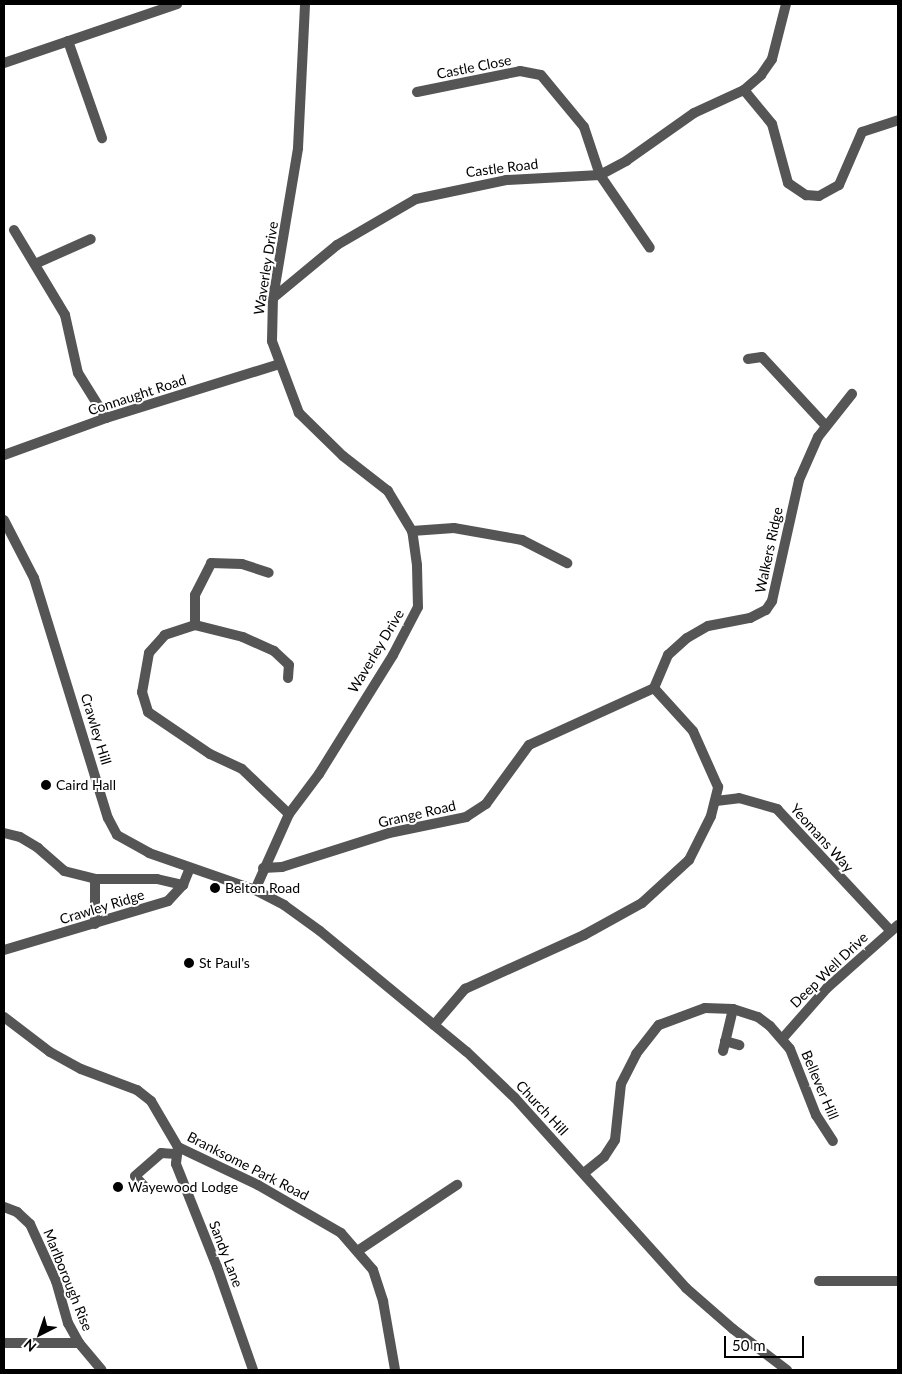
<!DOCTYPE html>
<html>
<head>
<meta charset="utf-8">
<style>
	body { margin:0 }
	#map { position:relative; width:902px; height:1374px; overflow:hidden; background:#fff; font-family:Lato,sans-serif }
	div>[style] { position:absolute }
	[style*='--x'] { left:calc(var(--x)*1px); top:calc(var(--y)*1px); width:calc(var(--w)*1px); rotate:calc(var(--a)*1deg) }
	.minor>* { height:10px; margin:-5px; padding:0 5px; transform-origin:5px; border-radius:5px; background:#555 }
	.tertiary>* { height:10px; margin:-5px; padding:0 5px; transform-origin:5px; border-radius:5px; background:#555 }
	.dots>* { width:14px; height:14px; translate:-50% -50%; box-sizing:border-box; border:2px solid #fff; border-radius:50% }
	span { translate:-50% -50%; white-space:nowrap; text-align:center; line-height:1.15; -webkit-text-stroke:4px #fff; paint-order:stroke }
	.street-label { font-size:14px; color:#000 }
	.poi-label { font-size:14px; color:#000 }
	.left { translate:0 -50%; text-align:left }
	.frame { position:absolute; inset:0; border:5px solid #000; pointer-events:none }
	.north { position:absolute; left:15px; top:1309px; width:50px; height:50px; -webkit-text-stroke:4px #fff; paint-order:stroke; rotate:221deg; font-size:14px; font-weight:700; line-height:20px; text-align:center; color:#000 }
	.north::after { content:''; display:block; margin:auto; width:18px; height:22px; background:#000; clip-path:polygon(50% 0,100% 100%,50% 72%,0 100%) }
	.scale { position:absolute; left:724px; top:1336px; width:80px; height:22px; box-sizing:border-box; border:2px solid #000; border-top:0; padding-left:6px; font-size:15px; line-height:18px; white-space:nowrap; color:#000; -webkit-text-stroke:4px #fff; paint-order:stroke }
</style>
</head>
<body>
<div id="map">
	<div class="minor">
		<div style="--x:68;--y:41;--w:103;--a:70.7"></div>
		<div style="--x:4;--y:63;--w:183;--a:-18.8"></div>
		<div style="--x:744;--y:90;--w:44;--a:50.5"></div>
		<div style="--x:772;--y:124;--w:61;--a:74.8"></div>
		<div style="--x:788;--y:183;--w:22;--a:34"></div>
		<div style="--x:806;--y:195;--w:13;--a:4"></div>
		<div style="--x:819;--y:196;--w:23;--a:-29"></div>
		<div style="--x:839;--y:185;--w:58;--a:-66.5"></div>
		<div style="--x:862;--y:132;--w:38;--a:-18"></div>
		<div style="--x:417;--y:92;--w:105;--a:-11.5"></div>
		<div style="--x:520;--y:71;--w:21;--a:11"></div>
		<div style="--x:541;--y:75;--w:67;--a:50.4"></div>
		<div style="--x:584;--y:127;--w:51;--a:71.6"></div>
		<div style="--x:600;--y:175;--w:88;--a:55.6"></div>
		<div style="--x:14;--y:230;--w:99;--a:59"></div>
		<div style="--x:65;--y:315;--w:59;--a:77.4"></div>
		<div style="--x:78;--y:373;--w:53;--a:58.1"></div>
		<div style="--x:35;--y:264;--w:61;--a:-24.1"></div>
		<div style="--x:273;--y:298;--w:83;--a:-39.6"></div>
		<div style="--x:337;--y:245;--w:91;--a:-30.2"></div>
		<div style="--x:416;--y:199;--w:92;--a:-11.9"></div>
		<div style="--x:506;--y:180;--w:94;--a:-3"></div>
		<div style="--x:600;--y:175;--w:30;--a:-28"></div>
		<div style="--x:626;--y:161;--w:83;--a:-35.2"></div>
		<div style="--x:694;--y:113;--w:55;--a:-24.7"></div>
		<div style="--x:744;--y:90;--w:23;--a:-41"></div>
		<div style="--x:761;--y:75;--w:19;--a:-55"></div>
		<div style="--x:772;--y:59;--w:57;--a:-75.7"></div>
		<div style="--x:748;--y:359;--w:14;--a:-8"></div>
		<div style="--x:762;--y:357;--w:94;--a:47.2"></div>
		<div style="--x:4;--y:455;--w:109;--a:-19.9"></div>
		<div style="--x:106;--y:418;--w:181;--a:-17.3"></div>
		<div style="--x:412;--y:531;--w:42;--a:-4.1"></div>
		<div style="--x:454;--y:528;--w:69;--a:10"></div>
		<div style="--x:522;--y:540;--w:51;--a:27.1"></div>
		<div style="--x:195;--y:625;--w:30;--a:-90"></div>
		<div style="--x:195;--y:595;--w:36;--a:-63"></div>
		<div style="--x:211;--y:563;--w:31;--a:2"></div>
		<div style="--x:242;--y:564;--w:28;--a:18"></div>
		<div style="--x:288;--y:678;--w:13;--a:-86"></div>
		<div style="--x:289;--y:665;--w:21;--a:-137"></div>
		<div style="--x:274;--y:651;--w:34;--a:-156"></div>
		<div style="--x:243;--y:637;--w:49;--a:-166"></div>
		<div style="--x:195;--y:625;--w:32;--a:162"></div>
		<div style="--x:165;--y:635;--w:24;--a:132"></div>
		<div style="--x:149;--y:653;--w:40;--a:100"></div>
		<div style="--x:142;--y:692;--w:21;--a:73"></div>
		<div style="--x:148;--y:712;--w:75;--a:34.1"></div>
		<div style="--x:210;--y:754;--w:35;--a:25"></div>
		<div style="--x:242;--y:769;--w:65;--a:43.8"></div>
		<div style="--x:654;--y:688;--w:36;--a:-67"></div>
		<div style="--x:668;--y:655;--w:25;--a:-42"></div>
		<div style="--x:687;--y:638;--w:24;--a:-30"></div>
		<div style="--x:708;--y:626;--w:43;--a:-10.8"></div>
		<div style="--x:750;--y:618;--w:18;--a:-27"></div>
		<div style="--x:766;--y:610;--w:11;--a:-56"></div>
		<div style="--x:772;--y:601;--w:124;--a:-77.4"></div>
		<div style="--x:799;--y:480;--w:47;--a:-66.2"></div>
		<div style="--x:818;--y:437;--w:55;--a:-51.7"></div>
		<div style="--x:716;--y:801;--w:23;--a:-7"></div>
		<div style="--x:739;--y:798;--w:40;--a:16"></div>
		<div style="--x:777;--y:809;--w:166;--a:47"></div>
		<div style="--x:4;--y:833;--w:16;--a:14"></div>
		<div style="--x:20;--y:837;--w:21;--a:31"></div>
		<div style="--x:38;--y:848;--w:35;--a:41"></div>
		<div style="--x:64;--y:871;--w:32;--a:14"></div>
		<div style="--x:95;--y:879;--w:62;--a:0"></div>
		<div style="--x:157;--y:879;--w:27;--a:13"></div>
		<div style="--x:263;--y:868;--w:19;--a:-3"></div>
		<div style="--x:282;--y:867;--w:112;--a:-17.6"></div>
		<div style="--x:389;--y:833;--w:79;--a:-11.7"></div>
		<div style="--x:466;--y:817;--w:24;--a:-33"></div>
		<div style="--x:486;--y:804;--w:73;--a:-53.9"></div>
		<div style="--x:529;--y:745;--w:137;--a:-24.5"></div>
		<div style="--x:95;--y:879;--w:45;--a:90"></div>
		<div style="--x:255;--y:890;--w:83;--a:-65.9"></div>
		<div style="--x:289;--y:814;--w:50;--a:-53.1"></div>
		<div style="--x:319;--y:774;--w:140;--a:-58.1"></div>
		<div style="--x:393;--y:655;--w:54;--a:-62.5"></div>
		<div style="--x:418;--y:607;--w:42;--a:-91.4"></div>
		<div style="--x:417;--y:565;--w:34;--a:-98"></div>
		<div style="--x:412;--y:531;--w:47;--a:-121"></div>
		<div style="--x:388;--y:491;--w:57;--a:-142.1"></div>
		<div style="--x:343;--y:456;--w:62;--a:-135.7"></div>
		<div style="--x:299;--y:413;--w:77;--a:-110.6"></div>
		<div style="--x:272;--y:341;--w:43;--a:-88.7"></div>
		<div style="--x:273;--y:298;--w:152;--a:-80.5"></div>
		<div style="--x:298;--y:148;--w:144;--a:-87.2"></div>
		<div style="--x:4;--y:1017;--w:58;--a:37.3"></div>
		<div style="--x:50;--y:1052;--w:35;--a:29"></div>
		<div style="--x:81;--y:1069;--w:60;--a:20.6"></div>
		<div style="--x:137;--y:1090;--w:18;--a:38"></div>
		<div style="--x:151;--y:1101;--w:53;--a:59.6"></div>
		<div style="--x:178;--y:1147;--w:89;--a:25.4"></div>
		<div style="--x:258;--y:1185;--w:96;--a:30"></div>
		<div style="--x:341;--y:1233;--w:49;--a:49.1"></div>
		<div style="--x:373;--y:1270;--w:33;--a:72"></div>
		<div style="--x:383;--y:1301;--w:70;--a:80.1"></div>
		<div style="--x:434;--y:1025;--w:48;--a:-49.3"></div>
		<div style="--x:465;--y:989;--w:131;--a:-24.4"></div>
		<div style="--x:584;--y:935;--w:66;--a:-28.9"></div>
		<div style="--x:642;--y:903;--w:64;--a:-42.5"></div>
		<div style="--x:689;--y:860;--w:49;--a:-63.4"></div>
		<div style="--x:711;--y:816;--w:30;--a:-76"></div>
		<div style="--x:718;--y:787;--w:61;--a:-114.1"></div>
		<div style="--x:693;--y:731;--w:58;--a:-132.2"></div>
		<div style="--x:782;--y:1039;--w:68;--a:-48.6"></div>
		<div style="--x:827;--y:988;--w:95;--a:-41.6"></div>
		<div style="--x:725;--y:1041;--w:15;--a:16"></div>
		<div style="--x:723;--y:1051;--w:43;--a:-76.6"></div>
		<div style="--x:178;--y:1147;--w:17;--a:97"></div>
		<div style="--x:176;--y:1164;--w:111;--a:68.3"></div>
		<div style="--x:217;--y:1267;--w:109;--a:70.7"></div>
		<div style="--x:584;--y:1173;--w:26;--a:-39"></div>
		<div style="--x:604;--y:1157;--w:20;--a:-57"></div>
		<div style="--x:615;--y:1140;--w:56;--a:-83.9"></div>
		<div style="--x:621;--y:1084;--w:34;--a:-63"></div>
		<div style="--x:636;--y:1054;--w:37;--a:-52"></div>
		<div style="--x:659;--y:1025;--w:49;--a:-20.3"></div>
		<div style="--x:705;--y:1008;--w:28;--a:2"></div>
		<div style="--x:733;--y:1009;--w:26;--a:18"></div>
		<div style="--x:758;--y:1017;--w:15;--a:37"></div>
		<div style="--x:770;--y:1026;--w:30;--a:49"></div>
		<div style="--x:790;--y:1049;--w:71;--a:68.5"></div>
		<div style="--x:816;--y:1115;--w:31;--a:57"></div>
		<div style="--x:144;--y:1186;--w:13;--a:-132"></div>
		<div style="--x:135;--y:1176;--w:35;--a:-41"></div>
		<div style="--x:161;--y:1153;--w:16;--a:4"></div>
		<div style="--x:4;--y:1207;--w:14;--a:21"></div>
		<div style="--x:17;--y:1212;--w:18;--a:43"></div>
		<div style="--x:30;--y:1224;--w:63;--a:65.5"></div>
		<div style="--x:56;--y:1281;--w:44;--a:74.1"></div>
		<div style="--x:68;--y:1323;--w:23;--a:61"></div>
		<div style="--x:79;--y:1343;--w:35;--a:50"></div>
		<div style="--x:359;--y:1250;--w:118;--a:-33.6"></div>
		<div style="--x:819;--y:1281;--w:79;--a:0"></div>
		<div style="--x:4;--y:1343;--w:75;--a:0"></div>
	</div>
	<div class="tertiary">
		<div style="--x:4;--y:520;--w:65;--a:62.7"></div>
		<div style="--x:34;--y:578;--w:251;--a:72.9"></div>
		<div style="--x:108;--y:818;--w:19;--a:62"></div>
		<div style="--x:117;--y:835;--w:37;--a:29"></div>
		<div style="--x:149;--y:853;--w:112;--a:19.2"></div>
		<div style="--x:255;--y:890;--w:33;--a:27"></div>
		<div style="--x:284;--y:905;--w:44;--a:35.8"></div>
		<div style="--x:320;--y:931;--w:190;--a:39.5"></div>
		<div style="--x:467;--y:1052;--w:66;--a:43.8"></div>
		<div style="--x:515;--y:1098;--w:256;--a:48"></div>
		<div style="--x:686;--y:1288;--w:62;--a:41.1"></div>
		<div style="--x:733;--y:1329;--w:68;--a:37.2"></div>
		<div style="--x:4;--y:950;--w:171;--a:-16.6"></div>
		<div style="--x:168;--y:901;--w:22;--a:-47"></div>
		<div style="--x:183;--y:885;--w:18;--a:-68"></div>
	</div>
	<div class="dots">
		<div style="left:46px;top:785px;background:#000"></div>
		<div style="left:215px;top:888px;background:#000"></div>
		<div style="left:189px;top:963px;background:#000"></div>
		<div style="left:118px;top:1187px;background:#000"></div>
	</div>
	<div class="street-label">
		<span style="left:474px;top:67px;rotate:-11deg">Castle Close</span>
		<span style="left:502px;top:168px;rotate:-7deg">Castle Road</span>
		<span style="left:266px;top:268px;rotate:-81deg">Waverley Drive</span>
		<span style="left:137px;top:395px;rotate:-18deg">Connaught Road</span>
		<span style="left:769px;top:550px;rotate:-78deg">Walkers Ridge</span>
		<span style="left:376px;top:651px;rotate:-59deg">Waverley Drive</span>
		<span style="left:96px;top:729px;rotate:73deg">Crawley Hill</span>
		<span style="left:417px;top:814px;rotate:-13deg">Grange Road</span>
		<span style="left:822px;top:838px;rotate:48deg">Yeomans Way</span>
		<span style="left:102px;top:907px;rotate:-17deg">Crawley Ridge</span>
		<span style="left:829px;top:970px;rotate:-44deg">Deep Well Drive</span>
		<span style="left:820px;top:1085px;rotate:67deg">Bellever Hill</span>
		<span style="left:542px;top:1108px;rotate:47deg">Church Hill</span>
		<span style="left:248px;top:1166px;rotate:27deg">Branksome Park Road</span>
		<span style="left:226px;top:1254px;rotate:69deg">Sandy Lane</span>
		<span style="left:68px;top:1280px;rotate:68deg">Marlborough Rise</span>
	</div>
	<div class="poi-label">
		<span class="left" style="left:56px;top:785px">Caird Hall</span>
		<span class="left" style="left:225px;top:888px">Belton Road</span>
		<span class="left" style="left:199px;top:963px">St Paul's</span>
		<span class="left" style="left:128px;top:1187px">Wayewood Lodge</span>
	</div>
	<div class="frame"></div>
	<div class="north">N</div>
	<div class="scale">50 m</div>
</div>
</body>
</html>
